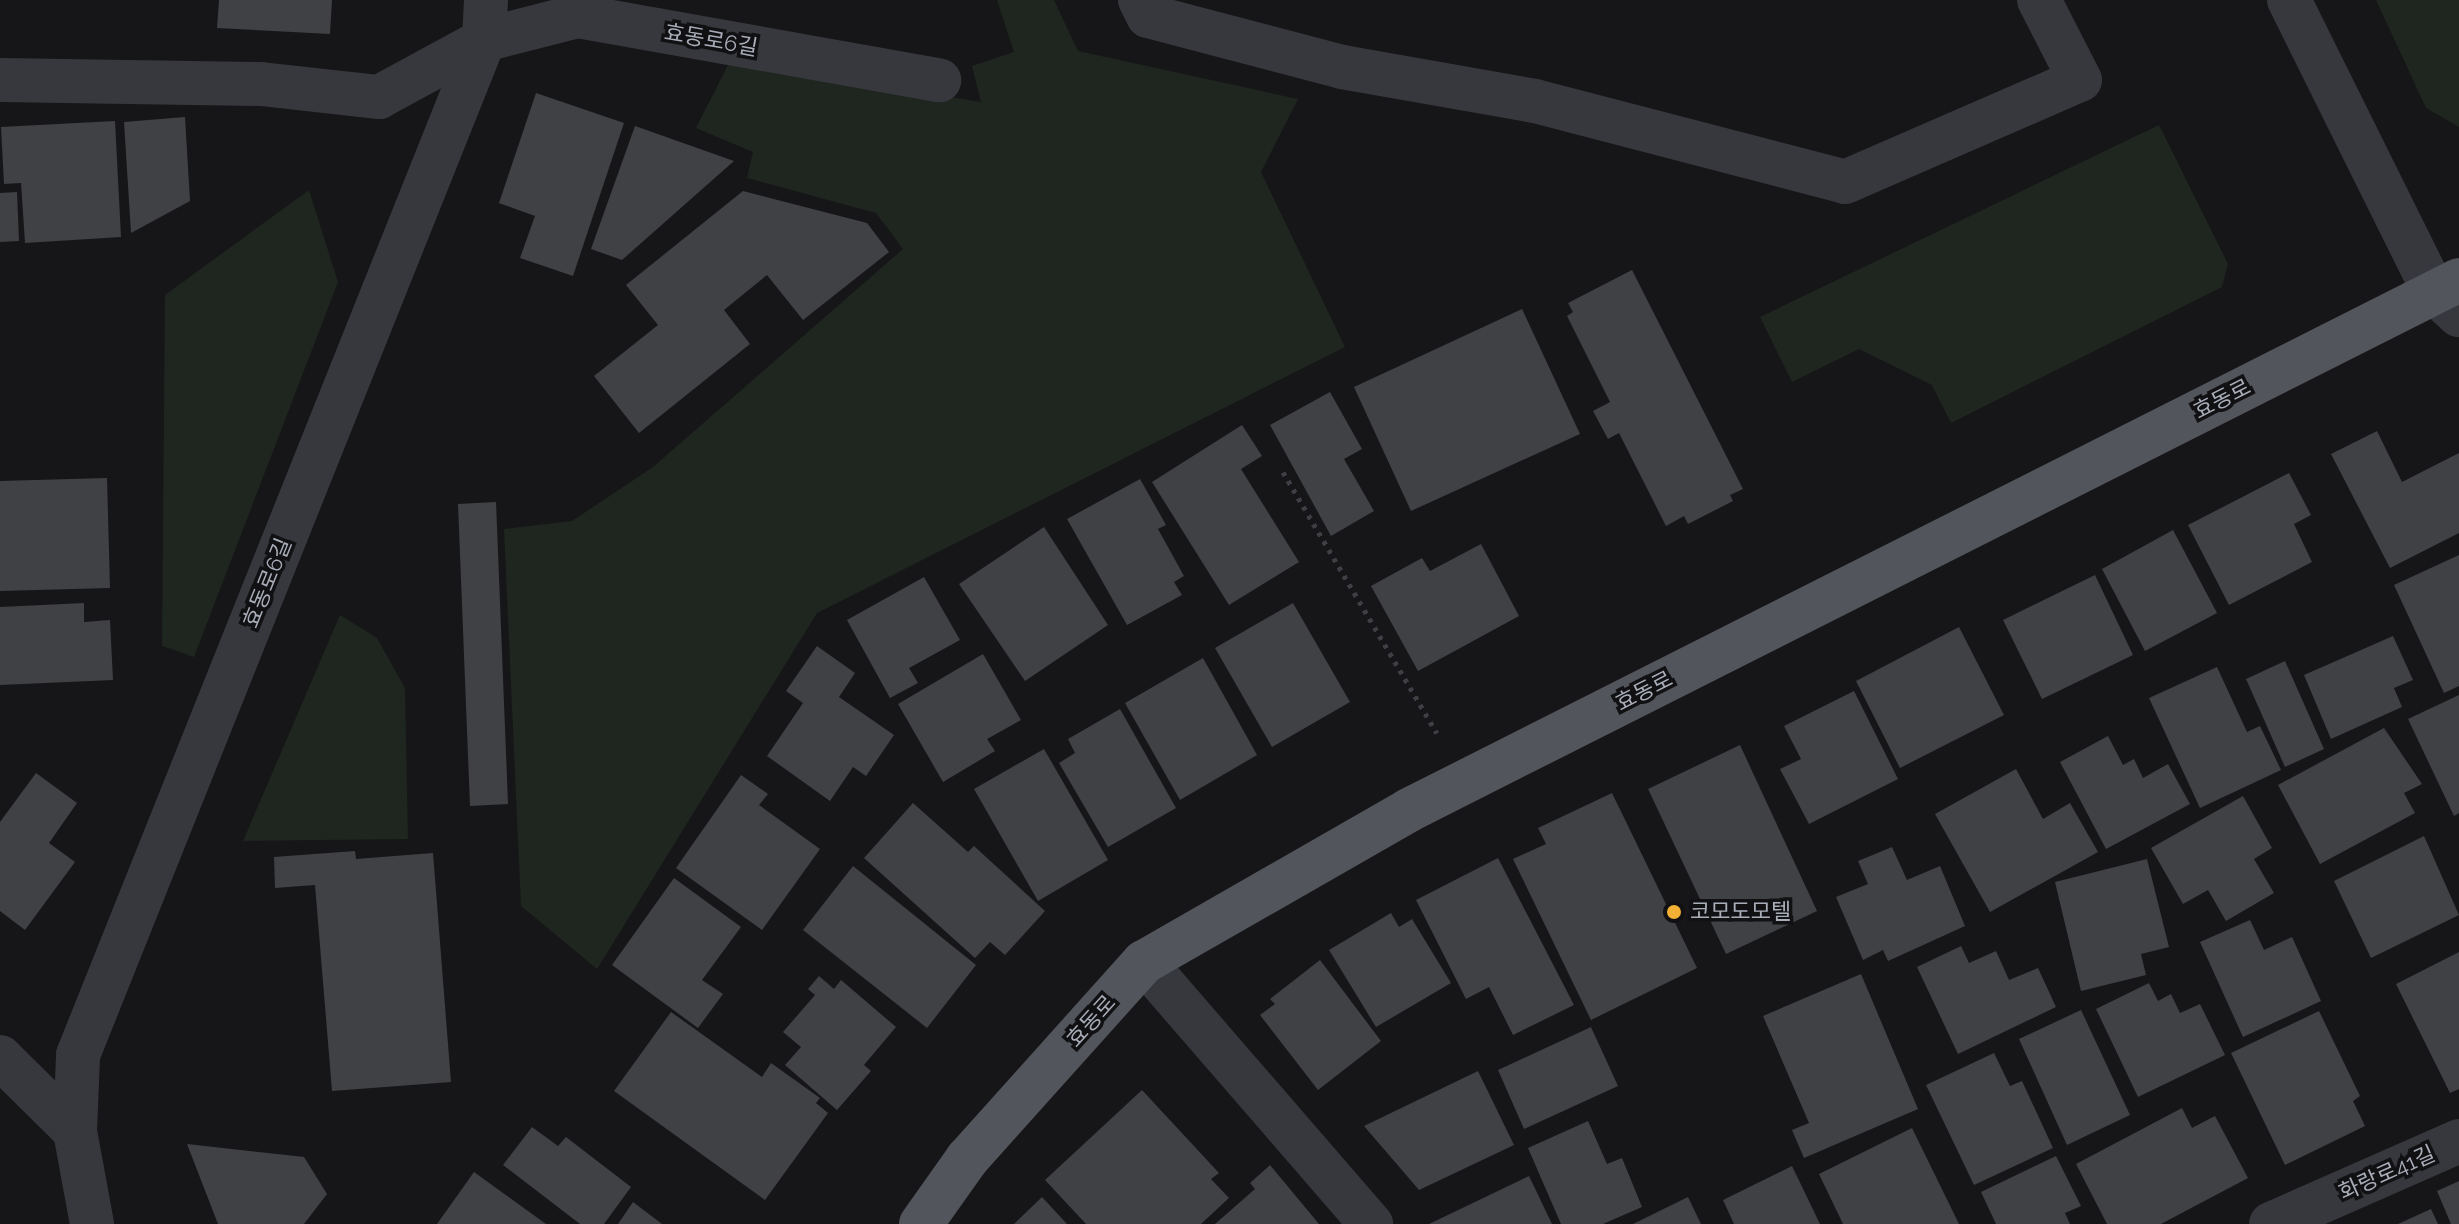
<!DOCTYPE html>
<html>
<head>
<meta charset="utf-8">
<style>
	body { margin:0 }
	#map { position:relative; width:2459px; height:1224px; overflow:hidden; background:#161618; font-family:Raleway,"Noto Sans KR",sans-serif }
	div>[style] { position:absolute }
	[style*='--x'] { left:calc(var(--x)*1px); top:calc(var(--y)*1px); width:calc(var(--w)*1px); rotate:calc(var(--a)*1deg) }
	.green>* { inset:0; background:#1e261f }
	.building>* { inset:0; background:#404145 }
	.path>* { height:5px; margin-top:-2.5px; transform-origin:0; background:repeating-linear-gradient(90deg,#3d3f44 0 4px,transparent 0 10px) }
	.minor>* { height:44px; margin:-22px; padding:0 22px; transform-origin:22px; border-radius:22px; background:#37383d }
	.major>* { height:44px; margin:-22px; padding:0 22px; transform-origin:22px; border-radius:22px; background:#53555c }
	.dots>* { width:22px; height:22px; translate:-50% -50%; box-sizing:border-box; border:4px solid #111113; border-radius:50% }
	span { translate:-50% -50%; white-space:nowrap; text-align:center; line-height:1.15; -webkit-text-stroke:7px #111113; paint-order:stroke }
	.street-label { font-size:22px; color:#a8adb8 }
	.poi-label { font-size:22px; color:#a8adb8 }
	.left { translate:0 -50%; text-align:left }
</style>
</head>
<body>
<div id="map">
	<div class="green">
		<div style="clip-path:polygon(997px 0,1054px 0,1078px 51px,1298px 99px,1261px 172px,1345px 347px,817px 613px,597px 969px,521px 906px,504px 529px,572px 521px,653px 467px,903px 249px,876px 213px,747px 178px,753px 152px,696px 128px,730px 61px,981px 102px,972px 66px,1014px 52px)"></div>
		<div style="clip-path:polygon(2376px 0,2459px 0,2459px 127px,2426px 108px)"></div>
		<div style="clip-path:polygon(2159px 125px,2228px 264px,2222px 287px,1951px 423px,1932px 385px,1859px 349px,1792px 382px,1760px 317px)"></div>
		<div style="clip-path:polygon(309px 190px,338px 282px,194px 657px,162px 646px,165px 295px)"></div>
		<div style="clip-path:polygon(340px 615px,377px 638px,405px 688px,408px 839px,243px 841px)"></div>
	</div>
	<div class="building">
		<div style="clip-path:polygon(219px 0,332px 0,330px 34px,217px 28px)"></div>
		<div style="clip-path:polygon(536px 93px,624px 123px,573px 276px,520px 258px,535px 216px,499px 203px)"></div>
		<div style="clip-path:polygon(185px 117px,190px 201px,131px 233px,124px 122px)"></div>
		<div style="clip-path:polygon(115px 121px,121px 237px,25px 243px,21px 183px,4px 184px,1px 127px)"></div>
		<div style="clip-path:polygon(635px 126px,734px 161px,622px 260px,591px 249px)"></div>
		<div style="clip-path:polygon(743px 191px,867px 223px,889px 252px,803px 320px,767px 275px,724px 310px,750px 344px,639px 433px,594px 376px,658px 325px,626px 285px)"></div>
		<div style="clip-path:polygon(17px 192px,19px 241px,0 242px,0 193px)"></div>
		<div style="clip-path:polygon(1632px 270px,1743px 489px,1730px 495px,1733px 501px,1688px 524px,1684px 516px,1666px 526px,1619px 433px,1608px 439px,1593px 411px,1610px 402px,1567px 316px,1573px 312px,1568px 303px)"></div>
		<div style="clip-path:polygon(1522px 309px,1580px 434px,1411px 511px,1354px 387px)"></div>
		<div style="clip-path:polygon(1330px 392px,1362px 449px,1344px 459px,1374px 511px,1331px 536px,1270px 425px)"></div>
		<div style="clip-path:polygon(1242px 425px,1262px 456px,1241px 469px,1299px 562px,1229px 605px,1152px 482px)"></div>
		<div style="clip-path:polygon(2377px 431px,2402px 482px,2459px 453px,2459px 533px,2390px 568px,2331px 454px)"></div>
		<div style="clip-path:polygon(2289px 473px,2311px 515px,2294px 524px,2312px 562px,2229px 605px,2188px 525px)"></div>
		<div style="clip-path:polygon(107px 478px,110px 588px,0 591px,0 481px)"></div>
		<div style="clip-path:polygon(1140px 479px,1166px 525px,1158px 529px,1184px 576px,1174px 582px,1182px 595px,1127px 625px,1067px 519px)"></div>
		<div style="clip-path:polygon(496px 502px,508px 804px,470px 806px,458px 504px)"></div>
		<div style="clip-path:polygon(1044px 527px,1108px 625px,1025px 681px,959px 584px)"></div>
		<div style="clip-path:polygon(2173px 530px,2217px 613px,2145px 651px,2102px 569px)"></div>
		<div style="clip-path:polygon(1481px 544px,1519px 616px,1418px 671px,1371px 586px,1422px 558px,1430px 571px)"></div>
		<div style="clip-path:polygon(2459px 555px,2459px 686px,2444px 693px,2394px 585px)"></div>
		<div style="clip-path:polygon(2095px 575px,2133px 655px,2042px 699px,2003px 620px)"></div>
		<div style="clip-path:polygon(924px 577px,960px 640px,909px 668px,918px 683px,890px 698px,847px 620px)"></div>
		<div style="clip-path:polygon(84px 603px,84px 622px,110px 620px,113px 680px,0 685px,0 607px)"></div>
		<div style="clip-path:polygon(1293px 603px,1350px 702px,1272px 747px,1215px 648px)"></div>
		<div style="clip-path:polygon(1959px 627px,2004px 715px,1900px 768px,1856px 681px)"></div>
		<div style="clip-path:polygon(2393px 636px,2413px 680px,2394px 688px,2402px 707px,2331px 739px,2304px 675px)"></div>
		<div style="clip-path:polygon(817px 646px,855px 673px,839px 697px,894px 735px,866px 776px,853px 767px,830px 801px,767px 756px,803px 703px,786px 691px)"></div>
		<div style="clip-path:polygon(983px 654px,1021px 720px,987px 739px,995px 751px,943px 782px,898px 704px)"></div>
		<div style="clip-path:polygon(1203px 658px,1257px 755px,1180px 800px,1125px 703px)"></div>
		<div style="clip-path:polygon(2285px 661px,2324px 749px,2285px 767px,2246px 679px)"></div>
		<div style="clip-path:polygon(2217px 667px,2247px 732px,2260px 726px,2281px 770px,2200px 808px,2149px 698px)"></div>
		<div style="clip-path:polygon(1854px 691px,1898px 779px,1809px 824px,1780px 769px,1801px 759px,1784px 726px)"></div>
		<div style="clip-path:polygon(2459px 695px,2459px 813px,2454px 816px,2408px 719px)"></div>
		<div style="clip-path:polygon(1120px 709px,1176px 808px,1108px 847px,1059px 763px,1075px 753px,1068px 739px)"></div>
		<div style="clip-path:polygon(2384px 728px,2422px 784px,2404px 793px,2415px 813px,2320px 864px,2278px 785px)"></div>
		<div style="clip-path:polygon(2108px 736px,2123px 765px,2134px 759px,2143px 778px,2168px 764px,2190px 804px,2106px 849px,2060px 762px)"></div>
		<div style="clip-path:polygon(1740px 745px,1817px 911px,1726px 954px,1648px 789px)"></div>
		<div style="clip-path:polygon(1044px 749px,1108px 860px,1038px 901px,974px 789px)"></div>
		<div style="clip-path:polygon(2016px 769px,2043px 819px,2070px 803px,2098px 852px,1990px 912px,1935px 814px)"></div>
		<div style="clip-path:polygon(36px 773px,77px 803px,49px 843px,75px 862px,25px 930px,0 911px,0 822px)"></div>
		<div style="clip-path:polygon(741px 775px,768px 794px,759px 805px,820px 849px,762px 930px,676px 868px)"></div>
		<div style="clip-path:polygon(1612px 793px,1697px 968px,1591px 1020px,1513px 859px,1546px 844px,1538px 828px)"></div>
		<div style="clip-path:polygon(2243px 796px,2272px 848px,2254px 859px,2274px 893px,2226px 921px,2208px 890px,2183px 904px,2151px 848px)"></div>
		<div style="clip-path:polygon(913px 803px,968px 852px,974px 846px,1045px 911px,1005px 955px,990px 942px,975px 958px,864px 858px)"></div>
		<div style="clip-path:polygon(2424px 836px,2459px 915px,2371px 958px,2334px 881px)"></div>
		<div style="clip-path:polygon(1892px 847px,1907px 880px,1940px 866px,1965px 926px,1888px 961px,1883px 950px,1863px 960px,1836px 897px,1868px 884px,1858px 861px)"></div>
		<div style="clip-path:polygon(355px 851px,356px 859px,433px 853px,451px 1082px,332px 1091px,315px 885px,275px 888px,274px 857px)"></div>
		<div style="clip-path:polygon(1498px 858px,1574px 1005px,1513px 1035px,1489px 987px,1466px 999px,1416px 900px)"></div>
		<div style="clip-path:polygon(2147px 859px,2169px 947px,2141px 954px,2146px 975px,2081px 991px,2055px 882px)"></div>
		<div style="clip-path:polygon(853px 866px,976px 965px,927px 1028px,803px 930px)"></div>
		<div style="clip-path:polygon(674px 878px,741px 927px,702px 980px,723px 994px,698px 1028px,612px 965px)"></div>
		<div style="clip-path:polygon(1391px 913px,1399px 927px,1412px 919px,1451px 983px,1376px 1027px,1329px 950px)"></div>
		<div style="clip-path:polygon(2250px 920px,2264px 950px,2292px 937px,2321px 1001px,2243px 1037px,2200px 942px)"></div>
		<div style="clip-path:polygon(1961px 946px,1969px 963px,1996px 951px,2009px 980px,2038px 968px,2056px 1007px,1958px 1054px,1917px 967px)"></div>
		<div style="clip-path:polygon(2459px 952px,2459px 1089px,2450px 1093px,2396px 984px)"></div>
		<div style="clip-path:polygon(1320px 960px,1381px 1041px,1318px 1090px,1260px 1015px,1275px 1004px,1270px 999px)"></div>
		<div style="clip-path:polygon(1861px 974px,1918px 1109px,1804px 1158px,1792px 1130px,1809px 1123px,1763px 1016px)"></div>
		<div style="clip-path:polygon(819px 976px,834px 989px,841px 980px,896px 1027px,864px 1065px,871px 1071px,837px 1110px,785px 1065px,801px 1047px,783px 1032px,815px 995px,808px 989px)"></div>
		<div style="clip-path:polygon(2149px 983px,2158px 1001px,2171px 994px,2180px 1013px,2200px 1004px,2225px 1055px,2138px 1097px,2096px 1009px)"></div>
		<div style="clip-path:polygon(2081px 1010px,2130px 1115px,2067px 1145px,2019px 1039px)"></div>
		<div style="clip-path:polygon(2319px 1011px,2360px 1096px,2353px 1101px,2365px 1126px,2285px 1165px,2231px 1053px)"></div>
		<div style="clip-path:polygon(671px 1012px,762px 1077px,771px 1063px,820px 1098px,816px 1103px,828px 1113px,765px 1200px,614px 1091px)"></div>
		<div style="clip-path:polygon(1591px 1027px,1618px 1086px,1524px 1129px,1498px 1070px)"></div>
		<div style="clip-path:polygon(1994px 1053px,2010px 1086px,2022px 1081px,2053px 1148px,1974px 1185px,1926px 1085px)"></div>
		<div style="clip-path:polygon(1478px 1071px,1514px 1145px,1419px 1190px,1364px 1126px)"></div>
		<div style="clip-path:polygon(1142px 1090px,1219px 1173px,1211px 1179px,1229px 1198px,1201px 1224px,1086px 1224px,1045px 1180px)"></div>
		<div style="clip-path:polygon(2182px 1108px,2192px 1128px,2215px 1116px,2248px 1178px,2161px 1224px,2107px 1224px,2076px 1164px)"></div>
		<div style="clip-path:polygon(1588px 1121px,1607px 1164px,1622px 1158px,1642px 1207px,1603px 1224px,1561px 1224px,1528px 1148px)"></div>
		<div style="clip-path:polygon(532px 1127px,558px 1146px,566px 1137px,631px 1187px,604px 1224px,580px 1224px,503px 1165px)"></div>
		<div style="clip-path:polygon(1912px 1128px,1959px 1224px,1843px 1224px,1819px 1174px)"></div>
		<div style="clip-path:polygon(187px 1144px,304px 1157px,327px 1194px,304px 1224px,218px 1224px)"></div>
		<div style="clip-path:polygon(2056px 1156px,2081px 1206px,2065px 1213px,2070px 1224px,1996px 1224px,1981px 1192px)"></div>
		<div style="clip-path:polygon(1270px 1165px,1319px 1224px,1215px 1224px,1255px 1189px,1250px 1183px)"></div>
		<div style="clip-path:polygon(1792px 1166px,1820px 1224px,1734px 1224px,1723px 1200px)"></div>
		<div style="clip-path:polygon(474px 1172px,546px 1224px,437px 1224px)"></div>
		<div style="clip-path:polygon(1529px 1176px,1552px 1224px,1429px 1224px)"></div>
		<div style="clip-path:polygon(2459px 1181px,2459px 1224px,2451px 1224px,2437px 1191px)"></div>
		<div style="clip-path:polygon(1042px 1197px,1067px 1224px,1014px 1224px)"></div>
		<div style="clip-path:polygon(1688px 1197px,1701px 1224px,1633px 1224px)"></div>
		<div style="clip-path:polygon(633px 1202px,662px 1224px,618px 1224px)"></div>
		<div style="clip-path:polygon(2431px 1209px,2438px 1224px,2398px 1224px)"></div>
	</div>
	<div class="path">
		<div style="--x:1283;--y:472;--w:303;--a:59.5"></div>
	</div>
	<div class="minor">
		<div style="--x:1140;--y:0;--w:18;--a:63"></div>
		<div style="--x:1148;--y:16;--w:201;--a:14.7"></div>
		<div style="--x:1342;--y:67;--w:196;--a:10"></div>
		<div style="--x:1535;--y:101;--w:320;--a:14.6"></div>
		<div style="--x:1845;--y:182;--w:256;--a:-23.5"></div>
		<div style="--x:2080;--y:80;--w:90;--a:-117.1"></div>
		<div style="--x:2289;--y:0;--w:326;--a:63.6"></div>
		<div style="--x:2434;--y:292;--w:34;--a:43"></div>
		<div style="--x:0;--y:80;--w:261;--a:0.9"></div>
		<div style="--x:261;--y:84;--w:119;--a:6.3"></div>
		<div style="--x:379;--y:97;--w:119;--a:-28.5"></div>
		<div style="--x:484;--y:40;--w:97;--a:-14.3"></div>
		<div style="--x:578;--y:16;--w:367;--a:10.1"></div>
		<div style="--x:1144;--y:962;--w:347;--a:49.1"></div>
		<div style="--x:0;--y:1057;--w:105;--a:44.6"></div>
		<div style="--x:92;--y:1224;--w:95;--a:-100.4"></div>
		<div style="--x:75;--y:1131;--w:76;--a:-87.7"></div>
		<div style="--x:78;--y:1055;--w:1093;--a:-68.2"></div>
		<div style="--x:484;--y:40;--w:40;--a:-87.1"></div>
		<div style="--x:2271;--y:1224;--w:206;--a:-23.8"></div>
	</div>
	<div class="major">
		<div style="--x:921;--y:1224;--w:80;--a:-54.7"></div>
		<div style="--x:967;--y:1159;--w:265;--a:-48.1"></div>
		<div style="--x:1144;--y:962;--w:305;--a:-29.8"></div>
		<div style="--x:1409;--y:810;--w:1176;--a:-26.78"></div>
	</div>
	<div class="dots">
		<div style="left:1674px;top:912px;background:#f2b134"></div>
	</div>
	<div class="street-label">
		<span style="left:711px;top:40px;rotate:10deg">효동로6길</span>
		<span style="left:2222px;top:399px;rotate:-27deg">효동로</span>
		<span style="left:267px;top:583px;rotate:-68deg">효동로6길</span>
		<span style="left:1644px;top:691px;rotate:-27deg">효동로</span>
		<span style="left:1091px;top:1021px;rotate:-48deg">효동로</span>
		<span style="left:2387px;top:1173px;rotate:-24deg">화랑로41길</span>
	</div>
	<div class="poi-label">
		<span class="left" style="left:1690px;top:912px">코모도모텔</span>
	</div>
</div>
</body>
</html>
